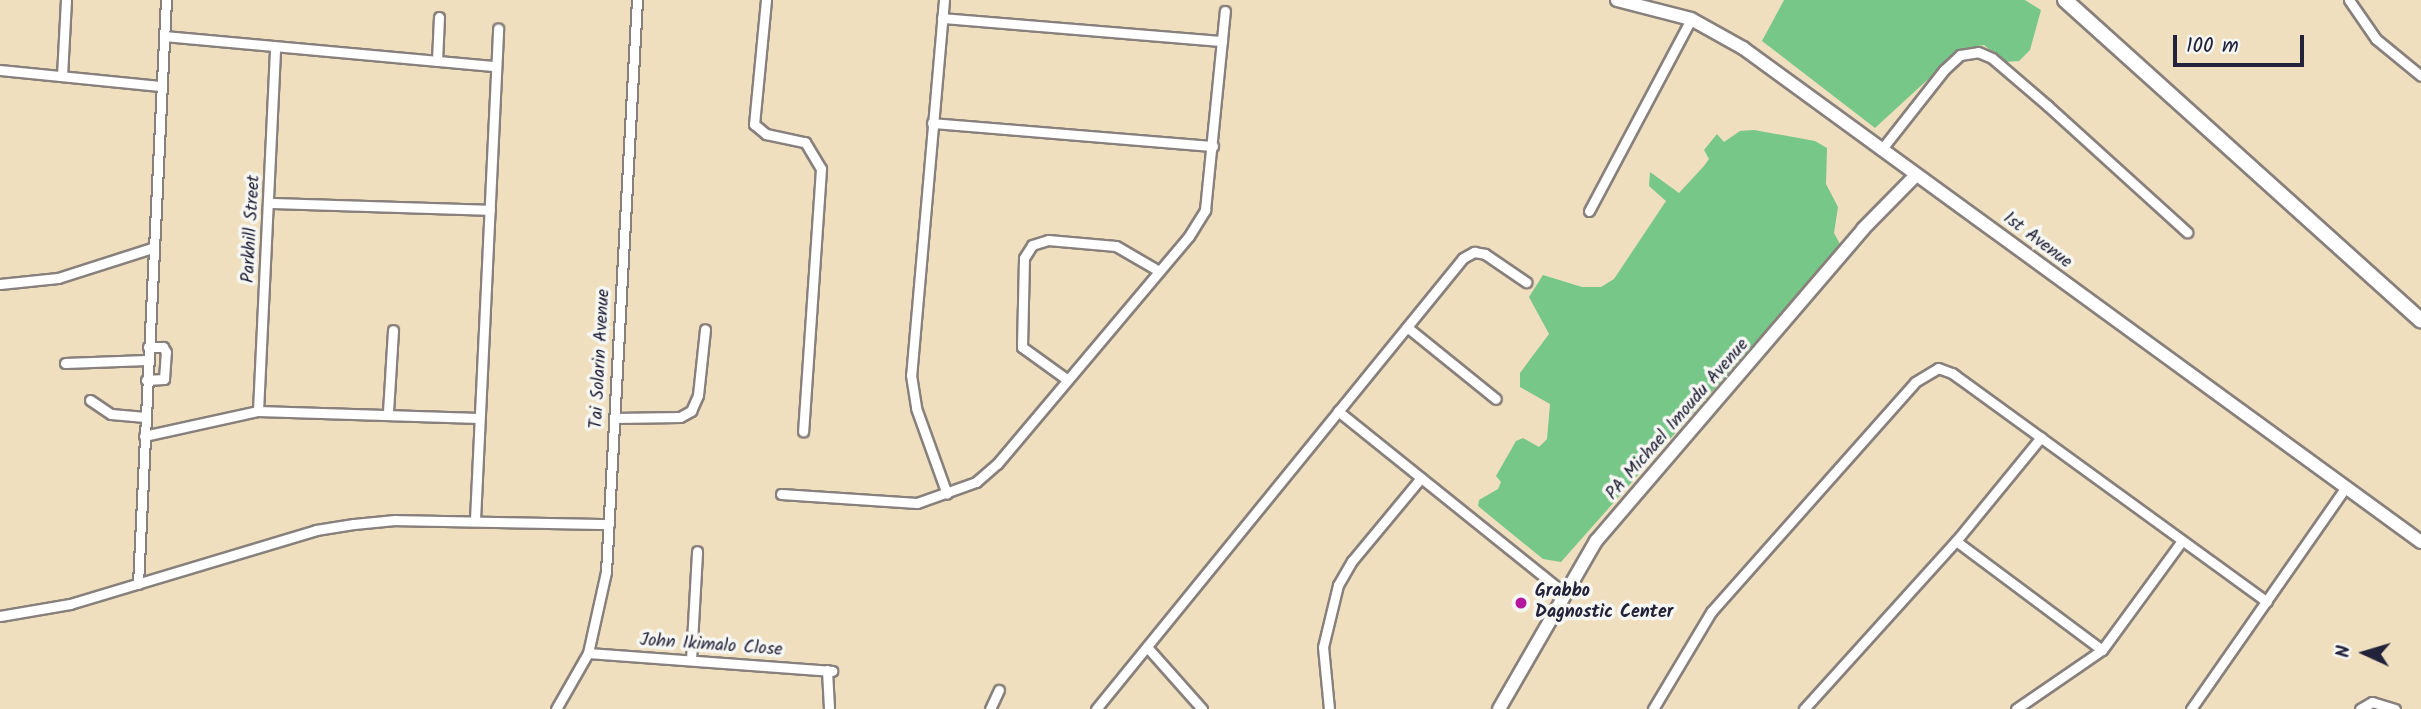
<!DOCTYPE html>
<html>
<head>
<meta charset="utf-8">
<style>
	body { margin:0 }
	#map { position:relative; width:2421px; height:709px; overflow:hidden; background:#efdfbe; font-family:Kalam,sans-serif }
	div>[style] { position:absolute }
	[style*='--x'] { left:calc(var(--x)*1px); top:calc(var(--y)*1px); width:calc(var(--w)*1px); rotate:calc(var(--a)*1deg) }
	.green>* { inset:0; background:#77c789 }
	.roads { filter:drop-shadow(2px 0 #88807c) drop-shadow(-2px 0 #88807c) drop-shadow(0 2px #88807c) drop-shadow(0 -2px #88807c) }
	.street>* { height:9px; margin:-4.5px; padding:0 4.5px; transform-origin:4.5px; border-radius:4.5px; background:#fff }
	.secondary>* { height:12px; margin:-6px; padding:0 6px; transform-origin:6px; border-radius:6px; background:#fff }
	.primary>* { height:14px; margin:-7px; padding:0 7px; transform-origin:7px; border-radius:7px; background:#fff }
	.dots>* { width:19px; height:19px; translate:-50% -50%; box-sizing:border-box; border:4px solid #f6f6f2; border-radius:50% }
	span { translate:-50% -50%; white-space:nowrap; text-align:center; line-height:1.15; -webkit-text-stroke:7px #f6f6f2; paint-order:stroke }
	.street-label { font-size:18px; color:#22223b }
	.poi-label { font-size:18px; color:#22223b; font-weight:700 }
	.left { translate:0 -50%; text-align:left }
	.north { position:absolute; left:2330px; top:618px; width:70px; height:70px; -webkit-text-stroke:5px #f6f6f2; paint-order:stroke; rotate:274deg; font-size:19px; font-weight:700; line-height:28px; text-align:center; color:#22223b }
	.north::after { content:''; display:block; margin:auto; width:24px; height:32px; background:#22223b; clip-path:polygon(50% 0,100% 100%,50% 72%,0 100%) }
	.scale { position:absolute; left:2173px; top:35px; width:131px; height:32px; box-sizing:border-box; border:4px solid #22223b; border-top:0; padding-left:9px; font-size:21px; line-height:24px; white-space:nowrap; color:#22223b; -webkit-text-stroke:5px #f6f6f2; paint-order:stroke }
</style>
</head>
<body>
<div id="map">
	<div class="green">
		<div style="clip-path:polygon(1784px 0,2025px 0,2041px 10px,2030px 50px,2019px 61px,2004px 62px,1984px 45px,1961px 49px,1875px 128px,1762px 41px)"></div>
		<div style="clip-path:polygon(1754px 130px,1815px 141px,1827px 148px,1826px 184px,1838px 207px,1834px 233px,1841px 246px,1561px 562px,1543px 559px,1478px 506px,1479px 500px,1498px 489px,1501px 482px,1496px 476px,1516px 441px,1523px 438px,1539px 447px,1547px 439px,1550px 404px,1520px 387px,1520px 373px,1549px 334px,1529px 297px,1543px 275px,1582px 287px,1601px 287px,1614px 279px,1666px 201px,1649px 186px,1650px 172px,1679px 193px,1704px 166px,1709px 159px,1704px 150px,1717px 134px,1724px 142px,1740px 131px)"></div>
	</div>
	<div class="roads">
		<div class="street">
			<div style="--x:766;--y:0;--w:125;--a:95.5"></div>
			<div style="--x:754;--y:124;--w:16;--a:40"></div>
			<div style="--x:766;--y:134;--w:40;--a:12"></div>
			<div style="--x:805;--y:142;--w:31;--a:59"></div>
			<div style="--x:821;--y:169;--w:263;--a:93.9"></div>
			<div style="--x:944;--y:0;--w:376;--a:95"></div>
			<div style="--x:911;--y:375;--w:33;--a:81"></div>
			<div style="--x:916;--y:408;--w:91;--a:70.2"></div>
			<div style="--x:2349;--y:0;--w:47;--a:55.3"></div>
			<div style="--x:2376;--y:39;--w:58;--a:39.4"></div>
			<div style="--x:942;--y:18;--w:281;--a:4.7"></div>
			<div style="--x:164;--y:36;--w:333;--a:5.2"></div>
			<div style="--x:437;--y:61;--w:44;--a:-87.4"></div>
			<div style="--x:0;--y:70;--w:161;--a:5.7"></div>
			<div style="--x:62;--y:76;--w:76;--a:-87"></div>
			<div style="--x:932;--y:123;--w:282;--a:4.7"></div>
			<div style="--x:1881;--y:150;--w:102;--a:-51.8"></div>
			<div style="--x:1944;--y:70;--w:22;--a:-43"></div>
			<div style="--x:1960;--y:55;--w:18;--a:-9"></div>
			<div style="--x:1978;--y:52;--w:15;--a:23"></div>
			<div style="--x:1992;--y:58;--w:74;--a:40.6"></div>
			<div style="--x:2048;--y:106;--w:188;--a:42.2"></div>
			<div style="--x:269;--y:203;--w:221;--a:1.8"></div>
			<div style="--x:1589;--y:211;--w:217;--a:-62"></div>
			<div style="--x:0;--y:284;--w:58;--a:-5.9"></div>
			<div style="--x:58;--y:278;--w:99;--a:-17.7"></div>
			<div style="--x:1407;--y:327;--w:114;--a:39"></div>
			<div style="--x:65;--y:363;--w:82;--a:-2.1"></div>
			<div style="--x:1065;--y:378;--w:53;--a:-144.2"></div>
			<div style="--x:1022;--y:347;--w:89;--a:-88.7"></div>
			<div style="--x:1024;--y:258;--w:15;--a:-58"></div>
			<div style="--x:1032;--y:245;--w:17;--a:-17"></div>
			<div style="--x:1048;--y:240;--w:68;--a:5"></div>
			<div style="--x:1116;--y:246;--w:50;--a:30.2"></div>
			<div style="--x:146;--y:380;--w:18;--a:-3"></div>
			<div style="--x:164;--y:379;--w:27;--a:-86"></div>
			<div style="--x:166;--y:352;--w:6;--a:-121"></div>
			<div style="--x:163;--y:347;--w:15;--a:180"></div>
			<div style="--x:90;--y:400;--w:25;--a:34"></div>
			<div style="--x:111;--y:414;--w:34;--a:5"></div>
			<div style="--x:258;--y:411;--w:363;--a:-87.3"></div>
			<div style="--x:1338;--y:411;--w:289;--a:38.8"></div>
			<div style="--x:388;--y:412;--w:82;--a:-86.5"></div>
			<div style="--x:614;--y:418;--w:66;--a:-0.9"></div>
			<div style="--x:680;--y:417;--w:13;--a:-29"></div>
			<div style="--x:691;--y:411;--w:17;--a:-66"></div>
			<div style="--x:698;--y:395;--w:66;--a:-83.9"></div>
			<div style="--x:144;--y:436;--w:117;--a:-12.4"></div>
			<div style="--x:258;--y:411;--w:221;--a:1.8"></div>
			<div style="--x:781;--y:494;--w:136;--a:3.8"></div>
			<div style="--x:917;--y:503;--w:63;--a:-19.6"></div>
			<div style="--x:976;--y:482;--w:28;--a:-41"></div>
			<div style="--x:997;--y:464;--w:298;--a:-49.9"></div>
			<div style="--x:1189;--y:236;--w:31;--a:-58"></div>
			<div style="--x:1205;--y:210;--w:200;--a:-84.3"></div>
			<div style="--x:475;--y:520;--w:492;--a:-87.3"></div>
			<div style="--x:1956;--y:541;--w:182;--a:36.7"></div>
			<div style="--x:138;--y:584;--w:585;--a:-87.26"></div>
			<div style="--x:0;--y:616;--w:71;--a:-9.7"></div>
			<div style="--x:70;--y:604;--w:257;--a:-16.7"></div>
			<div style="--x:316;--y:530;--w:38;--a:-9"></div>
			<div style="--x:354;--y:524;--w:41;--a:-5.6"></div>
			<div style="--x:395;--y:520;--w:214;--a:1.1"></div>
			<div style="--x:1147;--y:647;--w:83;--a:48.4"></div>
			<div style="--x:588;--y:653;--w:245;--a:4.2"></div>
			<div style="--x:691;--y:660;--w:109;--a:-86.8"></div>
			<div style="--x:827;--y:670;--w:39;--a:87"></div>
			<div style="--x:556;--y:709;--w:64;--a:-60.3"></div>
			<div style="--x:588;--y:653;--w:83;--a:-77.5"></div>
			<div style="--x:606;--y:572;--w:573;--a:-86.9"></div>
			<div style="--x:990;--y:709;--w:21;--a:-65"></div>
			<div style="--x:1096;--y:709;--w:581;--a:-50.86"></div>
			<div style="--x:1463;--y:258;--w:13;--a:-29"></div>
			<div style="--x:1474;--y:252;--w:11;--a:10"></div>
			<div style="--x:1485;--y:254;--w:50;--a:34.3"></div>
			<div style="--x:1329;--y:709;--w:62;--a:-95.5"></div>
			<div style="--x:1323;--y:647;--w:64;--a:-76.4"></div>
			<div style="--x:1338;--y:585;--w:28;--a:-60"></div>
			<div style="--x:1352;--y:561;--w:108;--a:-50.3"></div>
			<div style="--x:1653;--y:709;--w:113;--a:-59.1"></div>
			<div style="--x:1711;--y:612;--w:307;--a:-48.4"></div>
			<div style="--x:1915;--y:382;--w:27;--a:-31"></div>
			<div style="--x:1938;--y:368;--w:15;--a:20"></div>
			<div style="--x:1952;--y:373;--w:389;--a:36"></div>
			<div style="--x:1804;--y:709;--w:227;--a:-47.9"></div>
			<div style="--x:1956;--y:541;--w:134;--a:-50.7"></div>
			<div style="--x:2016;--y:709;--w:104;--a:-34.5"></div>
			<div style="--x:2102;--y:650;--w:134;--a:-53.8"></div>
			<div style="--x:2191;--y:709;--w:267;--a:-55.1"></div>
			<div style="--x:2360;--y:709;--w:14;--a:-30"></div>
			<div style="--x:2372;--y:702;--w:24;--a:17"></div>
		</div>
		<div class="secondary">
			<div style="--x:1617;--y:0;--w:76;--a:14.4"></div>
			<div style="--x:1691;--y:19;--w:60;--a:29.1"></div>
			<div style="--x:1743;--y:48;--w:839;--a:36.08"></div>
			<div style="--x:1499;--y:709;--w:194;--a:-60"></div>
			<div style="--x:1596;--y:541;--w:411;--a:-49.4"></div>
			<div style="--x:1863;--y:229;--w:74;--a:-45.5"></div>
		</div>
		<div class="primary">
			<div style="--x:2065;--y:0;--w:479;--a:42"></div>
		</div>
	</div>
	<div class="dots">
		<div style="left:1521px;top:603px;background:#b5179e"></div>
	</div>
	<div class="street-label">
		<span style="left:252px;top:229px;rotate:-87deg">Parkhill Street</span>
		<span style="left:2037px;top:241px;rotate:37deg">1st Avenue</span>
		<span style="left:601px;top:359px;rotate:-87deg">Tai Solarin Avenue</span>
		<span style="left:1678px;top:420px;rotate:-49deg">PA Michael Imoudu Avenue</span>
		<span style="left:711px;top:646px;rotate:4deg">John Ikimalo Close</span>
	</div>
	<div class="poi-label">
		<span class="left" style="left:1535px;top:603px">Grabbo<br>Dagnostic Center</span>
	</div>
	<div class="north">N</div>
	<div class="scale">100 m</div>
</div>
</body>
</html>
